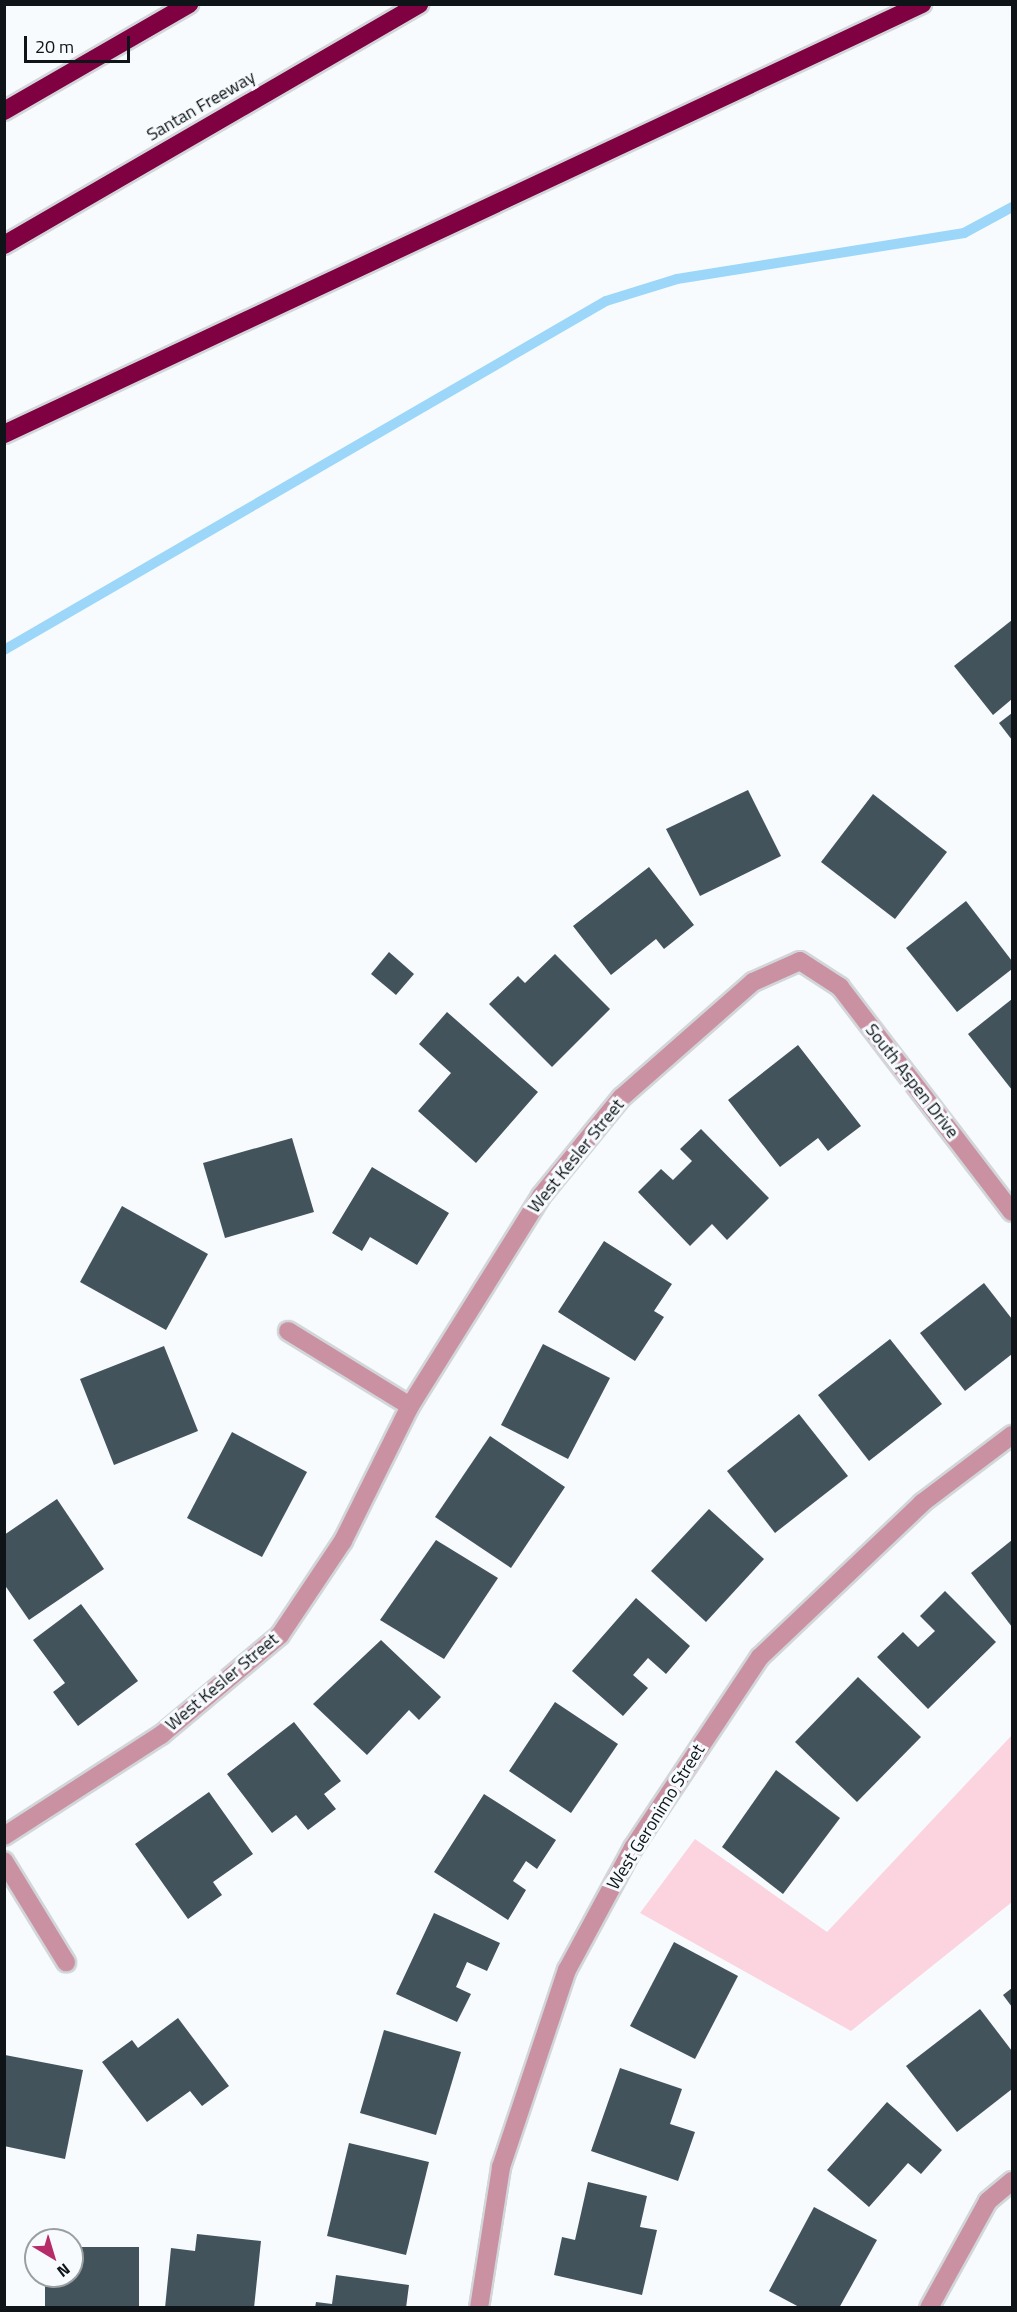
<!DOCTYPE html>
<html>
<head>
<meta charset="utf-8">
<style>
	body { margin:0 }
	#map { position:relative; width:1017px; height:2312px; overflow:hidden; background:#f7fbfe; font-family:"Titillium Web",sans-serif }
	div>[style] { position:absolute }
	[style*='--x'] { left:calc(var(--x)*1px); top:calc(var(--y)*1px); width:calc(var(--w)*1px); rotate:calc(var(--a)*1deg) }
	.green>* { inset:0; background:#fbd4df }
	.stream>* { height:10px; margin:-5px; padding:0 5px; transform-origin:5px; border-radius:5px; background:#9cd7f9 }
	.building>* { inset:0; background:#43535c }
	.roads { filter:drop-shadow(2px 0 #d2d6d9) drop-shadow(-2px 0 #d2d6d9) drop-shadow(0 2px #d2d6d9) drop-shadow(0 -2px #d2d6d9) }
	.street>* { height:18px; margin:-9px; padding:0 9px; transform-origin:9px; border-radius:9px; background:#c991a2 }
	.highway>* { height:18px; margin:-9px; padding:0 9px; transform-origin:9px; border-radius:9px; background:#7f0142 }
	span { translate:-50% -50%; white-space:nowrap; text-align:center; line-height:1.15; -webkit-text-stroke:6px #f7fbfe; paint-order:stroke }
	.street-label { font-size:18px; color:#0e1418 }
	.frame { position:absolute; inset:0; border:6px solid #0e1418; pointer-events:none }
	.north { position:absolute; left:24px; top:2228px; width:60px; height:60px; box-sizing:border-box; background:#f7fbfe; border:2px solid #9a9fa2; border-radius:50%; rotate:142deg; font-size:16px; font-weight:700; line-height:24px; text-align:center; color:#0e1418 }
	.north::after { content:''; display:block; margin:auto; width:21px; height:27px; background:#b62c69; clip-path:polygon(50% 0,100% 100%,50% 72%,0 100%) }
	.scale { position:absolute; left:24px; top:36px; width:106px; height:27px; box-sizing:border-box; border:3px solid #0e1418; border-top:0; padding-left:8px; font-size:18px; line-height:21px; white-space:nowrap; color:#0e1418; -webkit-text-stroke:4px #f7fbfe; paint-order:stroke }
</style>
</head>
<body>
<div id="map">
	<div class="green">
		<div style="clip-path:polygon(1012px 1735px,1012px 1902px,851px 2031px,640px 1913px,695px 1839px,827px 1932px)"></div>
	</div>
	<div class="stream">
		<div style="--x:4;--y:650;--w:696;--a:-30.1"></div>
		<div style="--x:606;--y:301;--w:74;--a:-17.2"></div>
		<div style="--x:677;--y:279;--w:291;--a:-9.1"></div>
		<div style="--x:964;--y:233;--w:55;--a:-28.4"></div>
	</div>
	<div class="building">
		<div style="clip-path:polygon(1012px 620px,1012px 699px,993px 715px,954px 666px)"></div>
		<div style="clip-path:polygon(1012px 713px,1012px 740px,999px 723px)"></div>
		<div style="clip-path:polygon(748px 790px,781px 856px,700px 896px,666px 829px)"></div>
		<div style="clip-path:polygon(873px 794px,947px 852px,895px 919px,821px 862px)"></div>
		<div style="clip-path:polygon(649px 867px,694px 925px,664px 949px,656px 939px,611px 975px,573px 926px)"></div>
		<div style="clip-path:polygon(966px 901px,1012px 961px,1012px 969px,957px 1012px,906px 948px)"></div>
		<div style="clip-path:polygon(389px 952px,414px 974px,396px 995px,371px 974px)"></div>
		<div style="clip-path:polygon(555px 954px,610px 1009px,552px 1067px,489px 1004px,518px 976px,525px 983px)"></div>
		<div style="clip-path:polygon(1012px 999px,1012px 1090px,968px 1034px)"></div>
		<div style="clip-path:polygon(447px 1012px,538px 1092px,476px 1163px,418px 1111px,451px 1073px,419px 1044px)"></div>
		<div style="clip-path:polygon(798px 1045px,861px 1126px,828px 1151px,818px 1138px,780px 1167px,728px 1100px)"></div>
		<div style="clip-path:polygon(701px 1129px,769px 1198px,727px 1240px,712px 1224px,690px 1246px,638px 1192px,661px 1169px,673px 1180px,692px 1161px,680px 1149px)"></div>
		<div style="clip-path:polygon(292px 1138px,314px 1212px,225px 1238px,203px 1163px)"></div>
		<div style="clip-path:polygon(372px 1167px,449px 1213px,417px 1265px,370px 1237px,362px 1251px,332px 1233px)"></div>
		<div style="clip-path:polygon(122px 1206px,208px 1254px,166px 1330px,80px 1282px)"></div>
		<div style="clip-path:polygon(604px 1241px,672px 1284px,654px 1311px,664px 1317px,635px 1361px,558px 1312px)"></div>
		<div style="clip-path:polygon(984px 1283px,1012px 1319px,1012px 1354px,965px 1391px,920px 1333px)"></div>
		<div style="clip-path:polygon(890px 1339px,942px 1404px,869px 1461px,818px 1395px)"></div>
		<div style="clip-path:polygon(543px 1344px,610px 1378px,568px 1459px,501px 1425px)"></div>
		<div style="clip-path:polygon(164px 1346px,198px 1431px,114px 1465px,80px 1379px)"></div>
		<div style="clip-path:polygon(799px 1414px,848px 1476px,775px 1533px,727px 1471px)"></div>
		<div style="clip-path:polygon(232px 1432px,307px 1472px,262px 1557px,187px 1518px)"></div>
		<div style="clip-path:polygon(490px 1436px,565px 1487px,511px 1568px,435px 1517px)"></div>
		<div style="clip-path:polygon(57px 1499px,104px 1569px,29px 1620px,4px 1584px,4px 1535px)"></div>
		<div style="clip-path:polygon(709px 1509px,764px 1559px,706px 1622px,651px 1571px)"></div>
		<div style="clip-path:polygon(436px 1540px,498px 1578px,444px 1659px,380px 1620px)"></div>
		<div style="clip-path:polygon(1012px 1540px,1012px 1627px,971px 1573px)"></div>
		<div style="clip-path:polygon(945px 1591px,996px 1642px,928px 1709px,877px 1657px,903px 1632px,918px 1647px,935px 1631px,920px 1616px)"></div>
		<div style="clip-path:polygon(636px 1598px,690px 1646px,666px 1674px,648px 1658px,633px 1675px,648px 1688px,623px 1716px,572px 1671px)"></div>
		<div style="clip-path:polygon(81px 1604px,138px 1681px,78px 1726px,53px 1692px,65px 1683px,33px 1640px)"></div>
		<div style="clip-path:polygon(381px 1640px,441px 1697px,419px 1720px,409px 1710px,367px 1755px,313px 1704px)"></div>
		<div style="clip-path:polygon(858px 1677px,921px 1737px,857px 1802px,795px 1742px)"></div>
		<div style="clip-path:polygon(555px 1702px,618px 1744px,571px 1813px,509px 1771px)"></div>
		<div style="clip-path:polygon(294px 1722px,341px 1781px,324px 1794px,336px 1809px,308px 1830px,296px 1815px,272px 1833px,227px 1774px)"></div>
		<div style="clip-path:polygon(776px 1770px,840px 1818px,783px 1894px,722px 1847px)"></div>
		<div style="clip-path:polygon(209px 1792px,253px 1854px,213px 1882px,222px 1895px,188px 1919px,135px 1844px)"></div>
		<div style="clip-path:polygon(484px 1794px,556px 1840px,537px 1869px,526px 1861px,513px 1881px,526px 1890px,508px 1920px,434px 1872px)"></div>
		<div style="clip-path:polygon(434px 1913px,500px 1943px,487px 1971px,467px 1962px,456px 1987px,471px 1994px,457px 2022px,396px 1994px)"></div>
		<div style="clip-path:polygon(674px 1942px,738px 1976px,695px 2059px,630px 2026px)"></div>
		<div style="clip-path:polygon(1012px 1988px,1012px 2007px,1003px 1995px)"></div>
		<div style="clip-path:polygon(980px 2009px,1012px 2051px,1012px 2089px,957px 2132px,906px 2066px)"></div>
		<div style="clip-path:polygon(178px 2018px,229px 2086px,202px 2106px,190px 2091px,147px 2122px,102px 2062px,132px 2040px,138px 2048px)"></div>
		<div style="clip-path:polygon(384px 2030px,461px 2052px,436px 2135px,360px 2113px)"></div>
		<div style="clip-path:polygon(5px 2055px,83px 2070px,65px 2159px,4px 2146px)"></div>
		<div style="clip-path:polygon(620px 2068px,682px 2089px,670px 2124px,695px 2132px,678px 2181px,591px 2151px)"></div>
		<div style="clip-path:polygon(887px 2102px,942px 2150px,921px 2174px,908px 2163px,869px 2207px,827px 2170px)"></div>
		<div style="clip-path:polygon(349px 2143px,429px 2162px,406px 2255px,327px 2236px)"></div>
		<div style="clip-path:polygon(588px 2182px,647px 2196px,640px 2227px,657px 2230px,642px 2295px,554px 2275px,562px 2237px,575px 2240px)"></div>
		<div style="clip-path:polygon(814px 2207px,877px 2240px,839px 2308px,801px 2308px,769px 2291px)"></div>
		<div style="clip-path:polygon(197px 2234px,261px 2241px,254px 2308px,165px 2308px,171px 2248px,195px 2251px)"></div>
		<div style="clip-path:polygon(72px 2247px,139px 2247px,139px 2308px,45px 2308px,45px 2276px,72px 2276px)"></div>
		<div style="clip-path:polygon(336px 2275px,409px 2285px,406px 2308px,315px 2308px,316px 2302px,332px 2304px)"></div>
	</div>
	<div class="roads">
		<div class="street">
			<div style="--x:288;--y:1331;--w:143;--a:31.6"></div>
			<div style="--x:4;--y:1836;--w:187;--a:-32.8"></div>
			<div style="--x:161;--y:1735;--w:155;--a:-40"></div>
			<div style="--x:280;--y:1635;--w:113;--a:-56.2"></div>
			<div style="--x:343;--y:1541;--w:151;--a:-63.6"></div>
			<div style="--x:410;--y:1406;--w:248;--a:-58"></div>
			<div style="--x:541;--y:1196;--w:127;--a:-50.8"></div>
			<div style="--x:621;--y:1098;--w:176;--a:-41.3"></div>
			<div style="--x:753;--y:982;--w:51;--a:-24.1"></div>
			<div style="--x:800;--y:961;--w:48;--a:33"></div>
			<div style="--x:840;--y:987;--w:283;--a:52.6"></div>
			<div style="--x:4;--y:1861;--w:119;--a:58.5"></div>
			<div style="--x:479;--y:2308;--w:143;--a:-81.1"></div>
			<div style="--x:501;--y:2167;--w:208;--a:-71.5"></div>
			<div style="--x:567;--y:1970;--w:139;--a:-61.6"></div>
			<div style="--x:633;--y:1848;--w:229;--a:-56.4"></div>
			<div style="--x:760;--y:1657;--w:224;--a:-43.5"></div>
			<div style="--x:922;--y:1503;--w:113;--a:-37.1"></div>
			<div style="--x:929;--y:2308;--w:122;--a:-61.1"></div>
			<div style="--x:988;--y:2201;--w:31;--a:-40"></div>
		</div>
		<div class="highway">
			<div style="--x:4;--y:111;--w:214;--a:-30"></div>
			<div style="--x:4;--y:245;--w:480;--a:-30.1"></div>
			<div style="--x:4;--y:434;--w:1014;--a:-25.1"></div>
		</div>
	</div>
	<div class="street-label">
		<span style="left:201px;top:106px;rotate:-30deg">Santan Freeway</span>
		<span style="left:912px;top:1081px;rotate:52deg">South Aspen Drive</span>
		<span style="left:576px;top:1156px;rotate:-51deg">West Kesler Street</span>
		<span style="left:222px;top:1682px;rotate:-40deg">West Kesler Street</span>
		<span style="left:656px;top:1817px;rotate:-58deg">West Geronimo Street</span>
	</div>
	<div class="frame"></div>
	<div class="north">N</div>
	<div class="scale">20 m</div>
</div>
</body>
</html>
